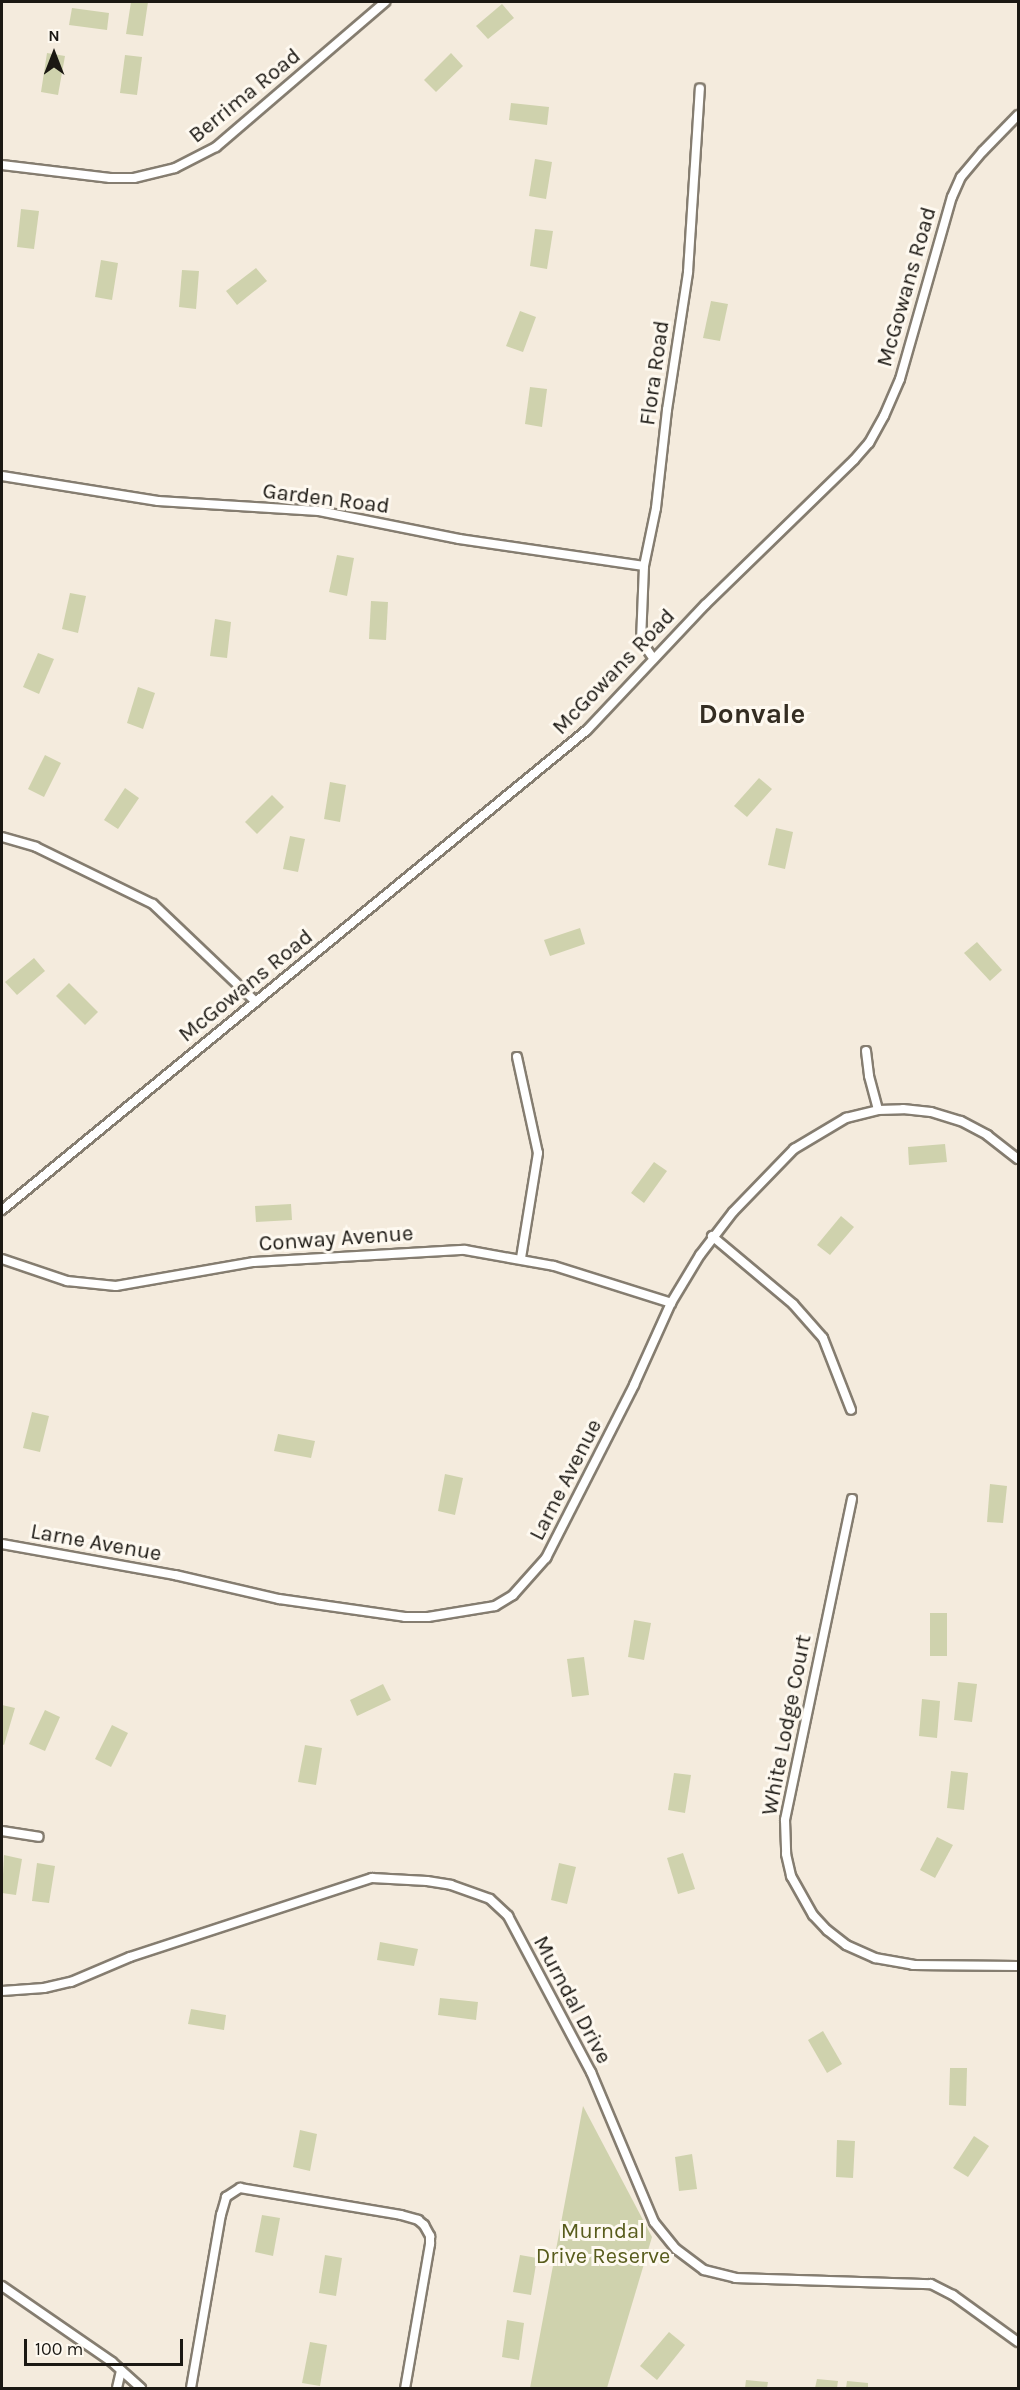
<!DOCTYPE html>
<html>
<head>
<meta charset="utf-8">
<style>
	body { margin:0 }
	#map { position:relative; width:1020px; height:2390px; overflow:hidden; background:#f4ebdd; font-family:Karla,sans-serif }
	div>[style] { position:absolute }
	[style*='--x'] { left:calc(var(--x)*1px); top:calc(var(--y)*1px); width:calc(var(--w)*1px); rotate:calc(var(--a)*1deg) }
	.green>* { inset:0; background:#cfd2ad }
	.roads { filter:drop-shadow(2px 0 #857d70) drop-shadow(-2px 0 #857d70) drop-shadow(0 2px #857d70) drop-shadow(0 -2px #857d70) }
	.street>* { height:8px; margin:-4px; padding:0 4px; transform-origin:4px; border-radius:4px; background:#fff }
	span { translate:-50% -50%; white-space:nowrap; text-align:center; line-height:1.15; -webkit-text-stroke:6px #fef9f0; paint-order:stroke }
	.street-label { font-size:22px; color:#1b1813 }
	.park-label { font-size:22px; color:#585c1c }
	.district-label { font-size:28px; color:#342d22; font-weight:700 }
	.frame { position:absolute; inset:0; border:3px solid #1b1813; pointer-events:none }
	.north { position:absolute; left:24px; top:24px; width:60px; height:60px; -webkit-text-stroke:4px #fef9f0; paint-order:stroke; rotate:0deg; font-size:16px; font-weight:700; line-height:24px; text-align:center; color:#1b1813 }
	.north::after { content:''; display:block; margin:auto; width:21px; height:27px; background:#1b1813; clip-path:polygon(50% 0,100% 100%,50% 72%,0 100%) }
	.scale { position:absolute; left:24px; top:2339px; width:159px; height:27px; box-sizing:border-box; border:3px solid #1b1813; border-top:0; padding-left:8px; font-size:18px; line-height:21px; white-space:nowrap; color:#1b1813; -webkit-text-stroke:4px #fef9f0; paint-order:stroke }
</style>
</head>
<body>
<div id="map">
	<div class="green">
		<div style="clip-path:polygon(131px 2px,148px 2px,143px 36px,126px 34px)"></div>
		<div style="clip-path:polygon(502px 4px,514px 18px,488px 39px,476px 26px)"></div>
		<div style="clip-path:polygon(72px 8px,109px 13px,107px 30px,69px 25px)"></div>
		<div style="clip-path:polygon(47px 53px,65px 56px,58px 95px,41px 92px)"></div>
		<div style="clip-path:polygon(451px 53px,463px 66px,436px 92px,424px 80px)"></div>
		<div style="clip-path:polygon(125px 55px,142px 57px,137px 95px,120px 93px)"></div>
		<div style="clip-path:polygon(511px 103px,549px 107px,547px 125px,509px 120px)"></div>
		<div style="clip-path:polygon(535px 159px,552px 162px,546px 199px,529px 196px)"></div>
		<div style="clip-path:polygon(21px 209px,39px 211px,34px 249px,17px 247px)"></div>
		<div style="clip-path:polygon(535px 229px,553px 231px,547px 269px,530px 266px)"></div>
		<div style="clip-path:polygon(101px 260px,118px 263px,112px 300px,95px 297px)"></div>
		<div style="clip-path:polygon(256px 268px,267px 281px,237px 305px,226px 291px)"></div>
		<div style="clip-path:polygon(182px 270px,199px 271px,196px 309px,179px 307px)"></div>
		<div style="clip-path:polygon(711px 301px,728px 304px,720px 341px,703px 338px)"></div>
		<div style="clip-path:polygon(520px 311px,536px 317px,523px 352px,506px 346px)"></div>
		<div style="clip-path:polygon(530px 387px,547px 389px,542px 427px,525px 424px)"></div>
		<div style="clip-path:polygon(337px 555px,354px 558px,347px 596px,329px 592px)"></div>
		<div style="clip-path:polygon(70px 593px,86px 596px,78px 633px,62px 629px)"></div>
		<div style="clip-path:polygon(371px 601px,388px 602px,386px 640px,369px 639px)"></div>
		<div style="clip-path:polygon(215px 619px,231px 622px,227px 658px,210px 656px)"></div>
		<div style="clip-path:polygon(38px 653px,54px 659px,39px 694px,23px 687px)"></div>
		<div style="clip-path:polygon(138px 687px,155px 693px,143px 729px,127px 723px)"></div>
		<div style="clip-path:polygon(45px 755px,61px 763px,44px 797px,28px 789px)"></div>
		<div style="clip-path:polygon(759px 778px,772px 789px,747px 817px,734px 806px)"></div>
		<div style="clip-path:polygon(330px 782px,346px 785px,340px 822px,324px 819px)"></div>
		<div style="clip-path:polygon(125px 788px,139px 798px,118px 829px,104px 820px)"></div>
		<div style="clip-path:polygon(272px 795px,284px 807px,257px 834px,245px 822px)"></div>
		<div style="clip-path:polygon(776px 828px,793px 832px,785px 869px,768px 865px)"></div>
		<div style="clip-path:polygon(290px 836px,305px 839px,298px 872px,283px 869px)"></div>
		<div style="clip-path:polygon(580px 928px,585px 944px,550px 956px,544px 940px)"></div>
		<div style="clip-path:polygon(977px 942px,1002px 970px,990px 981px,964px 953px)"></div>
		<div style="clip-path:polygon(34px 958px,45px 971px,17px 995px,5px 982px)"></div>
		<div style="clip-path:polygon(69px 983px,98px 1012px,85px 1025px,56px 996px)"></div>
		<div style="clip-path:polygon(945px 1144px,947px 1162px,909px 1165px,908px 1147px)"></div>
		<div style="clip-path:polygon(654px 1162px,667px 1171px,644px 1203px,631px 1193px)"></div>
		<div style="clip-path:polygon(291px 1204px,292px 1220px,256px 1222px,255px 1206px)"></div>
		<div style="clip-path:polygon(841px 1216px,854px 1227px,830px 1255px,817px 1245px)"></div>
		<div style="clip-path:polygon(32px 1412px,49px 1416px,40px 1452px,23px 1448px)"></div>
		<div style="clip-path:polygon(278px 1434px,315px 1441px,311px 1458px,274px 1451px)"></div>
		<div style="clip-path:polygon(445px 1474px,463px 1478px,455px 1515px,438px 1511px)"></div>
		<div style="clip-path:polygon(990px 1484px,1007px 1486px,1003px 1523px,987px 1522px)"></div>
		<div style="clip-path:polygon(930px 1613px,947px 1613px,947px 1656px,930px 1656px)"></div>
		<div style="clip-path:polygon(634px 1620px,651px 1623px,644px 1660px,628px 1657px)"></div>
		<div style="clip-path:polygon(584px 1657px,589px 1695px,572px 1697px,567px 1659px)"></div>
		<div style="clip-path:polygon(958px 1682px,977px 1684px,972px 1722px,954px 1720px)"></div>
		<div style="clip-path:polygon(383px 1684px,391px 1700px,357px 1716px,350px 1700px)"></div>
		<div style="clip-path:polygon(922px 1699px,940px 1701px,937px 1738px,919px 1736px)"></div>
		<div style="clip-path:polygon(2px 1705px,15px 1708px,4px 1745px,2px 1744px)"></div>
		<div style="clip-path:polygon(45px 1710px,60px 1717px,45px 1751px,29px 1744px)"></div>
		<div style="clip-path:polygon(112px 1725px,128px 1733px,111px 1767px,95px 1759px)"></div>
		<div style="clip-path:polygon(305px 1745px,322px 1748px,316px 1785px,298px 1782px)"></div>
		<div style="clip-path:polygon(951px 1771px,968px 1773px,964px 1810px,947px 1808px)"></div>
		<div style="clip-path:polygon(674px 1773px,691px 1775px,685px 1813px,668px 1810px)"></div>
		<div style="clip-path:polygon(937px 1837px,953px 1845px,935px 1878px,920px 1870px)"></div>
		<div style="clip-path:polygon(683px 1853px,695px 1889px,678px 1894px,667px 1858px)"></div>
		<div style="clip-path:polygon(4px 1855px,22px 1859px,16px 1895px,2px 1893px)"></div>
		<div style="clip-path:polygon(37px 1863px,55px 1866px,49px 1903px,32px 1901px)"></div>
		<div style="clip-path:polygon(559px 1863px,576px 1867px,567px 1904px,551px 1900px)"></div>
		<div style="clip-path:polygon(380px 1942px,418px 1949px,414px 1966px,377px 1960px)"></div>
		<div style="clip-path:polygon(440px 1998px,478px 2002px,476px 2020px,438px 2015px)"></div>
		<div style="clip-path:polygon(191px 2009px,226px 2015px,224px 2030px,188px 2024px)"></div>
		<div style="clip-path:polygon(823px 2031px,842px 2064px,827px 2073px,808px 2040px)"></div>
		<div style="clip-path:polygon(950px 2068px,967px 2068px,966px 2106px,949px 2105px)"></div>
		<div style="clip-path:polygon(583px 2106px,652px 2237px,607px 2388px,530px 2388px)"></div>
		<div style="clip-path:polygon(300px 2130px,317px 2134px,310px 2171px,293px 2167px)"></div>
		<div style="clip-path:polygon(974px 2136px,989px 2146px,968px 2177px,953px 2168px)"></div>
		<div style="clip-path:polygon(837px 2140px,855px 2141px,853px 2178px,836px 2177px)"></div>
		<div style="clip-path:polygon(692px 2154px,697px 2189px,679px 2191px,675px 2157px)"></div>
		<div style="clip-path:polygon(262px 2215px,280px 2218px,273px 2256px,255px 2252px)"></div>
		<div style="clip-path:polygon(325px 2255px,342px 2258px,336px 2296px,319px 2293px)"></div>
		<div style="clip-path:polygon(520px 2255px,537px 2258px,531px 2295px,513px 2292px)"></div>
		<div style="clip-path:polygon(507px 2320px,524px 2323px,519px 2360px,502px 2357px)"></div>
		<div style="clip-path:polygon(669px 2332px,685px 2345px,657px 2380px,640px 2366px)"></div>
		<div style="clip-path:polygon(310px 2342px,327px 2345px,320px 2386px,302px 2383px)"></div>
		<div style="clip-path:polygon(817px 2379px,838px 2381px,837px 2388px,815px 2388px)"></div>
		<div style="clip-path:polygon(746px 2380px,768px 2382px,767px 2388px,745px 2388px)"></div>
		<div style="clip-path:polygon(847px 2381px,868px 2383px,868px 2388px,846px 2388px)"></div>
	</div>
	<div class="roads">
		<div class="street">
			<div style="--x:2;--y:165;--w:109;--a:6.9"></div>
			<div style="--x:110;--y:178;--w:24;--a:0"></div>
			<div style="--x:134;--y:178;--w:42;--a:-13.7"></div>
			<div style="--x:175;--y:168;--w:46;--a:-27.1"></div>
			<div style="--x:216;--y:147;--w:223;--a:-40.6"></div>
			<div style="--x:2;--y:476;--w:158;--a:9.1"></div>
			<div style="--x:158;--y:501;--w:161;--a:3.6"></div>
			<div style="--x:319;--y:511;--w:143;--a:11.3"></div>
			<div style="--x:459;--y:539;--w:187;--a:8.3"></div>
			<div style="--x:653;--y:658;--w:21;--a:-125"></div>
			<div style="--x:641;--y:641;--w:75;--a:-87.7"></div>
			<div style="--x:644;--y:566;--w:59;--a:-78.3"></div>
			<div style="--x:656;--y:508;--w:99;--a:-83.6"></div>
			<div style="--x:667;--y:410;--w:140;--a:-81.3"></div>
			<div style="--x:688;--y:272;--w:184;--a:-86.3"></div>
			<div style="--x:2;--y:837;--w:35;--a:16"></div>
			<div style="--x:36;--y:847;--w:130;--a:26"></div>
			<div style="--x:153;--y:904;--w:142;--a:43.6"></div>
			<div style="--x:866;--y:1051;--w:25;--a:83"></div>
			<div style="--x:869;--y:1076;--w:35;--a:75"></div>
			<div style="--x:517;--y:1057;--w:98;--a:77.7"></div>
			<div style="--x:538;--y:1153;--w:106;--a:99.2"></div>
			<div style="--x:2;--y:1210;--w:757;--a:-39.37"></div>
			<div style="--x:587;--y:730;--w:172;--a:-46.7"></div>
			<div style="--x:705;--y:605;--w:208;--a:-44.2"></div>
			<div style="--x:854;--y:460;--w:23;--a:-49"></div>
			<div style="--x:869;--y:443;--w:31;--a:-61"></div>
			<div style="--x:884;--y:416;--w:40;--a:-66.6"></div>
			<div style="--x:900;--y:379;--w:189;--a:-74.1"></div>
			<div style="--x:952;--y:197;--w:22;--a:-66"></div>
			<div style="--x:961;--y:177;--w:34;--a:-50"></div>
			<div style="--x:983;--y:151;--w:50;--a:-45.8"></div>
			<div style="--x:712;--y:1236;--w:106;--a:40"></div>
			<div style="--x:793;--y:1304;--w:45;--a:48.6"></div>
			<div style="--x:823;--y:1338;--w:77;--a:68.7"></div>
			<div style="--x:2;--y:1259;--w:69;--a:18.7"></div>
			<div style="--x:67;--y:1281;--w:49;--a:5.8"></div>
			<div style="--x:116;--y:1286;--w:140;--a:-9.9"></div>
			<div style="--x:254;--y:1262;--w:211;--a:-3.3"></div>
			<div style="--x:465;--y:1250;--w:90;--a:10.2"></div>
			<div style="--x:554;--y:1266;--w:123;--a:17.5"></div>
			<div style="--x:852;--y:1499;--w:328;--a:101.8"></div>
			<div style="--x:785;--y:1820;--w:34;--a:88"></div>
			<div style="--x:786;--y:1854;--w:23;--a:77"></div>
			<div style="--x:791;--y:1876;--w:45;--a:60.6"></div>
			<div style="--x:813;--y:1915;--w:21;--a:47"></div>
			<div style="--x:827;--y:1930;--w:24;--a:38"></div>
			<div style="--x:846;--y:1945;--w:32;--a:24"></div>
			<div style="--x:875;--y:1958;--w:39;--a:10"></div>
			<div style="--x:913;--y:1965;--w:105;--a:0.5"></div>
			<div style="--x:2;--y:1544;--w:176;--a:10.2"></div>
			<div style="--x:175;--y:1575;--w:107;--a:13"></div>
			<div style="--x:279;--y:1599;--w:127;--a:8.1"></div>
			<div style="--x:405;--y:1617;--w:23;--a:0"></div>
			<div style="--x:428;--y:1617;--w:68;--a:-9.3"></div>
			<div style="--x:495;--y:1606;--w:21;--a:-31"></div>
			<div style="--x:513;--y:1595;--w:50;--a:-48.3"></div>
			<div style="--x:546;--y:1558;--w:194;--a:-63"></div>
			<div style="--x:634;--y:1385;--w:90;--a:-65.7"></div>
			<div style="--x:671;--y:1303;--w:56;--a:-58.9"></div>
			<div style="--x:700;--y:1255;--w:54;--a:-52.5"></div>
			<div style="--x:733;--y:1212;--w:88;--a:-45.9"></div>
			<div style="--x:794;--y:1149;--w:61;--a:-30.8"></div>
			<div style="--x:846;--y:1118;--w:33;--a:-14"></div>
			<div style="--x:878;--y:1110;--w:25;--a:-2"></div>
			<div style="--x:903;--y:1109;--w:28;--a:6"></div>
			<div style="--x:931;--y:1112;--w:31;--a:17"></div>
			<div style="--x:961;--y:1121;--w:30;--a:28"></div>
			<div style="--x:987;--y:1135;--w:39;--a:38"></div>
			<div style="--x:2;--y:1831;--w:37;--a:9"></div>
			<div style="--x:2;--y:1991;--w:42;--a:-4.1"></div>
			<div style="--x:44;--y:1988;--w:28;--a:-13"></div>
			<div style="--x:71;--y:1982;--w:64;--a:-23"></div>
			<div style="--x:130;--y:1957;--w:255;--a:-18.1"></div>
			<div style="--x:372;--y:1878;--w:55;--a:3.1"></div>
			<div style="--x:427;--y:1881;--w:24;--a:9"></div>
			<div style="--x:451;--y:1885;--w:41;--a:19.7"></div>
			<div style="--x:490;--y:1899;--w:25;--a:43"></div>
			<div style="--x:508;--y:1916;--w:177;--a:62"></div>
			<div style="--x:591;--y:2072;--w:163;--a:67.2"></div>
			<div style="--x:654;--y:2222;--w:35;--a:51"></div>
			<div style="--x:676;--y:2249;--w:35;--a:37"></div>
			<div style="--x:704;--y:2270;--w:32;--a:14"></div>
			<div style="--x:735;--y:2278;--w:196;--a:1.8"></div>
			<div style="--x:931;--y:2284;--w:25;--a:27"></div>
			<div style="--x:953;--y:2295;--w:80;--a:35.9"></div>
			<div style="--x:2;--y:2286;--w:134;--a:34.6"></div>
			<div style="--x:112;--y:2362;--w:39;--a:42"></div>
			<div style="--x:117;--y:2388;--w:18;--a:-77"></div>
			<div style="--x:191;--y:2388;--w:176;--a:-80.2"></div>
			<div style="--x:221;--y:2215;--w:19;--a:-74"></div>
			<div style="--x:226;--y:2197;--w:17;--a:-33"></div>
			<div style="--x:240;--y:2188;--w:163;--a:9.5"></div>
			<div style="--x:401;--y:2215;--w:18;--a:16"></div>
			<div style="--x:418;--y:2220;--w:8;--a:40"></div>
			<div style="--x:424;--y:2225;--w:13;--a:61"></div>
			<div style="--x:430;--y:2236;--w:8;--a:90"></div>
			<div style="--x:430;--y:2244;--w:146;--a:99.8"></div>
		</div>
	</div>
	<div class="street-label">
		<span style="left:245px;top:96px;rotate:-39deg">Berrima Road</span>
		<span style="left:907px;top:287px;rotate:-74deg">McGowans Road</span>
		<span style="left:655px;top:373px;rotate:-82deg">Flora Road</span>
		<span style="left:326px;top:499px;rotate:7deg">Garden Road</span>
		<span style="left:614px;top:672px;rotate:-46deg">McGowans Road</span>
		<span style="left:246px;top:986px;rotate:-39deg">McGowans Road</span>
		<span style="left:336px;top:1239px;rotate:-4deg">Conway Avenue</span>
		<span style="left:566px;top:1480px;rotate:-63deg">Larne Avenue</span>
		<span style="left:96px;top:1543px;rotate:10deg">Larne Avenue</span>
		<span style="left:787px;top:1725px;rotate:-79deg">White Lodge Court</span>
		<span style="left:572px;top:2000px;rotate:62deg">Murndal Drive</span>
	</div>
	<div class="park-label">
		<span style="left:603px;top:2244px">Murndal<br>Drive Reserve</span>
	</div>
	<div class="district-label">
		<span style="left:752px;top:714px">Donvale</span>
	</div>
	<div class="frame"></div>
	<div class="north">N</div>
	<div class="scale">100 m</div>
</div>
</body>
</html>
